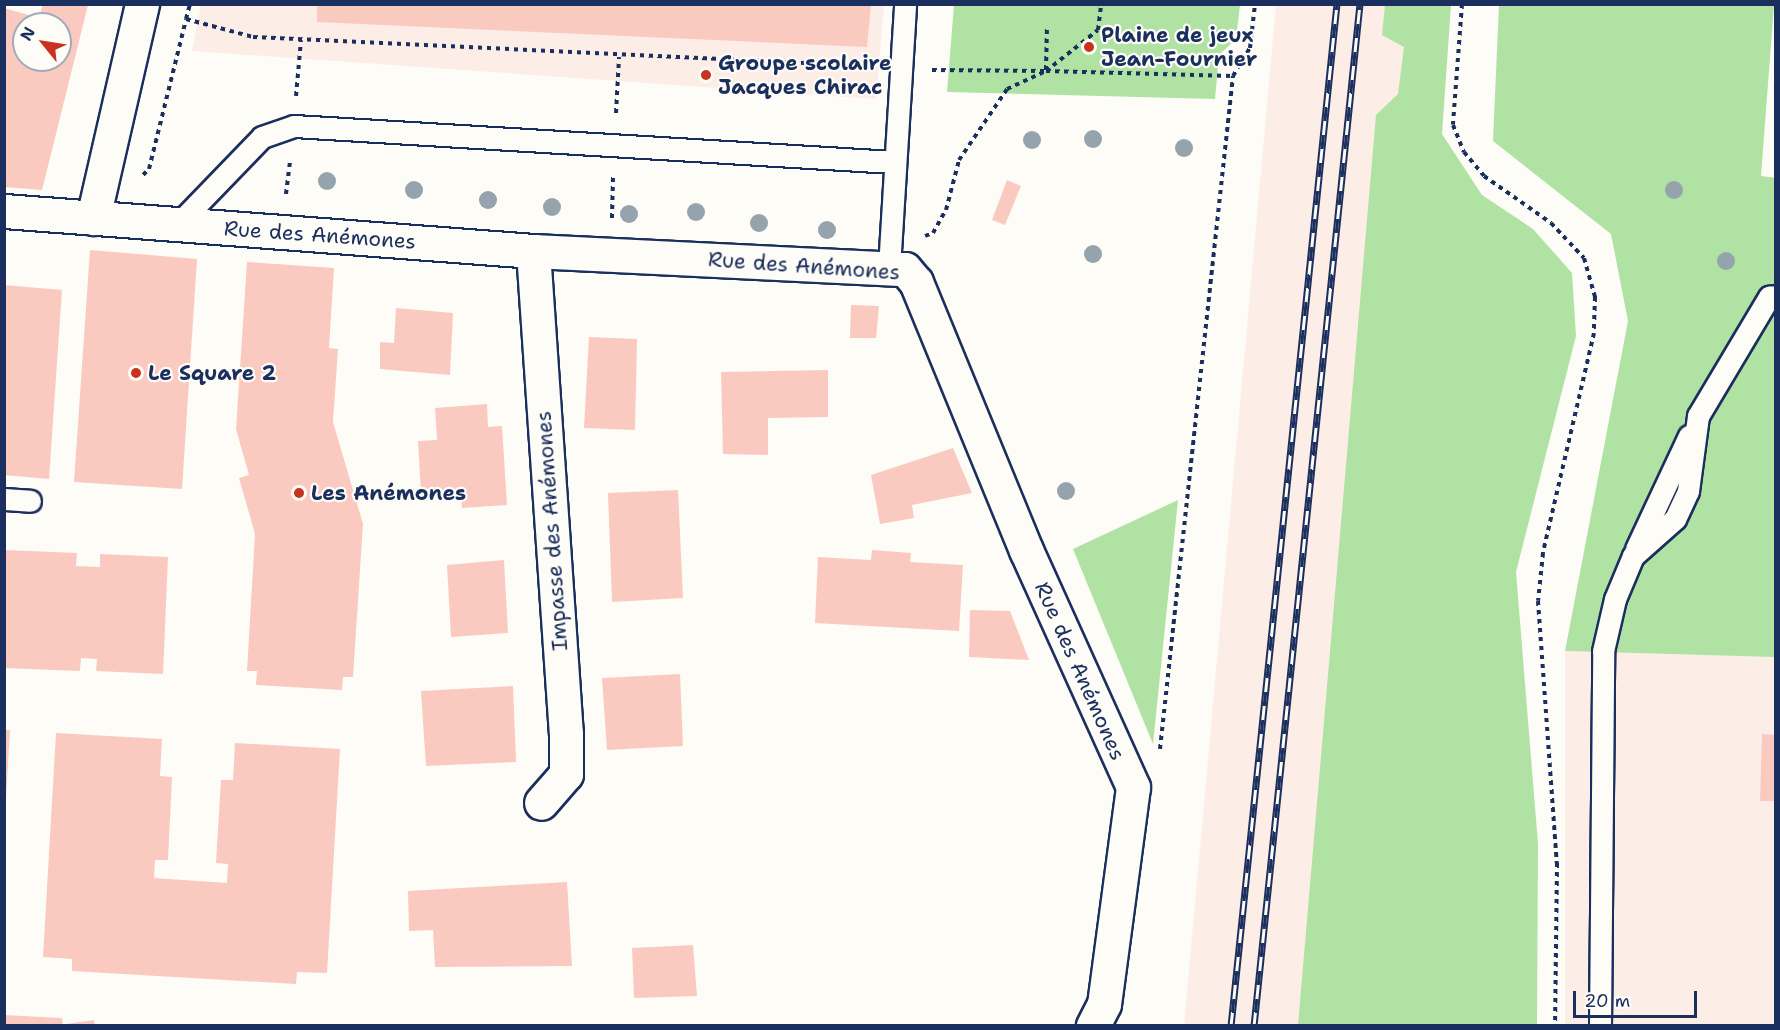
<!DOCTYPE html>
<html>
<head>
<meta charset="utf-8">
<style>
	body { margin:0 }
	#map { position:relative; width:1780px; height:1030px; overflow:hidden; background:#fdfcf7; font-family:"Shantell Sans",sans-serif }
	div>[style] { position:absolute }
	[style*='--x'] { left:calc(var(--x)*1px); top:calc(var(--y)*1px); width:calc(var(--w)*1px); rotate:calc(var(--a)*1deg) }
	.built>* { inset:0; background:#fcede6 }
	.green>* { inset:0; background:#afe2a3 }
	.building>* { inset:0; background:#facac0 }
	.path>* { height:4px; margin-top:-2px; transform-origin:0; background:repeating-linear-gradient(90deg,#1b2f5e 0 4.5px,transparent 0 9px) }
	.roads { filter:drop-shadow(2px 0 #1b2f5e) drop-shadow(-2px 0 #1b2f5e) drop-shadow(0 2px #1b2f5e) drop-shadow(0 -2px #1b2f5e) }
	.service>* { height:21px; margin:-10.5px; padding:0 10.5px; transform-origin:10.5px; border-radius:10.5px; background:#fdfcf7 }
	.minor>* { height:33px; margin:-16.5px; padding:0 16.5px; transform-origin:16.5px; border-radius:16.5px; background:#fdfcf7 }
	.rail>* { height:7px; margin-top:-3.5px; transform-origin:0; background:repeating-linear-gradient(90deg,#fdfcf7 0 14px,#1b2f5e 0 28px); box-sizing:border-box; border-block:2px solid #1b2f5e }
	.trees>* { width:18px; height:18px; margin:-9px; border-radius:50%; background:#95a4ac }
	.dots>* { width:16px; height:16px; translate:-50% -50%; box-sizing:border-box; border:3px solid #fdfcf7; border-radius:50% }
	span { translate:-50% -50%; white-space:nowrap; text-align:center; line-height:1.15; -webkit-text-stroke:4.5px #fdfcf7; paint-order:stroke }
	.poi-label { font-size:21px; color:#1b2f5e; font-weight:700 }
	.left { translate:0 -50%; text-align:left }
	.street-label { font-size:21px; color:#1b2f5e }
	.frame { position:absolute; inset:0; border:6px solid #1b2f5e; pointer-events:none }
	.north { position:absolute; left:12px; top:12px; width:60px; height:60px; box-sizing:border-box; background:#fdfcf7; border:2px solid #a3aaba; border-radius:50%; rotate:300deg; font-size:16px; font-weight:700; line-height:24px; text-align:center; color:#1b2f5e }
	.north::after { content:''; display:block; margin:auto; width:21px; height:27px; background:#c8321e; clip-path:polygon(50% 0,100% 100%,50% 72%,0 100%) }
	.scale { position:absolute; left:1573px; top:991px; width:124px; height:27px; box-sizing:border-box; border:3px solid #1b2f5e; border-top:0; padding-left:8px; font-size:18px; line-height:21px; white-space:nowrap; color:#1b2f5e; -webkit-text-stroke:4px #fdfcf7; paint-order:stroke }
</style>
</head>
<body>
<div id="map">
	<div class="built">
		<div style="clip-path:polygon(201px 5px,884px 5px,876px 99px,192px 51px)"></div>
		<div style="clip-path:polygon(1276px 5px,1426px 5px,1298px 1025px,1184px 1026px)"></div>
		<div style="clip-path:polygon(1565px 651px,1775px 657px,1775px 1025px,1565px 1025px)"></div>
	</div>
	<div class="green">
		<div style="clip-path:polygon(954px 5px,954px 4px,1240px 5px,1236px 39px,1219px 55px,1215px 99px,947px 92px)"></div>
		<div style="clip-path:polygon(1385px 5px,1451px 5px,1442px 134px,1482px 195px,1533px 229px,1572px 273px,1576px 336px,1516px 572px,1538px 844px,1537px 1025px,1298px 1025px,1376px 115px,1398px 94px,1404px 47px,1382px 35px)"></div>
		<div style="clip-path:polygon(1499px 5px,1774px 5px,1761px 176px,1776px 178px,1775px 657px,1565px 651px,1628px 321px,1611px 234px,1493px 141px)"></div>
		<div style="clip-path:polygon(1178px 500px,1153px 744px,1073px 549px)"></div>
	</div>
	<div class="building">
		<div style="clip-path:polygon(evenodd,43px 4px,88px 5px,42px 190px,4px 187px,4px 8px,39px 18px,43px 4px,24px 24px,60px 24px,60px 60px,24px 60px,24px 24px)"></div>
		<div style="clip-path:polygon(317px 4px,871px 4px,867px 47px,317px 22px)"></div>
		<div style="clip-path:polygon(1007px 180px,1021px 186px,1005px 225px,992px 220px)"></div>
		<div style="clip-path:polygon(90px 250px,197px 259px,182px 489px,74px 482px)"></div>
		<div style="clip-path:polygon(247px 262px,334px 268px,329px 348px,338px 349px,333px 422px,363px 524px,353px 677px,343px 677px,342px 690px,256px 685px,257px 671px,247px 671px,255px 534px,239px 478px,249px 475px,236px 429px)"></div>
		<div style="clip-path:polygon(4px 285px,62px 290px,49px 479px,4px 475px)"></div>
		<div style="clip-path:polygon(851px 305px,879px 306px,876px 338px,850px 338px)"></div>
		<div style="clip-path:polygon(396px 308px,453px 313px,450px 375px,380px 369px,380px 342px,394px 343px)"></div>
		<div style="clip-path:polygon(589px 337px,637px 339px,635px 430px,584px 428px)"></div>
		<div style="clip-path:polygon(828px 370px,828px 417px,768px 418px,768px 455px,723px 454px,721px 372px)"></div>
		<div style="clip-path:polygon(487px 404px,488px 427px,502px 426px,507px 505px,462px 508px,460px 490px,421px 492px,418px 441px,437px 440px,435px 408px)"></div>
		<div style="clip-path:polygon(953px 448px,972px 493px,912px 505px,914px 518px,880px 524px,871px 475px)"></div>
		<div style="clip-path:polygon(678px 490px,683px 598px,612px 602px,608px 493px)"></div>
		<div style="clip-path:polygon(4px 550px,77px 553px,76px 566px,100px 567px,100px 554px,168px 557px,163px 674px,96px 671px,97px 659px,81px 658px,80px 671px,4px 668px)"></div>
		<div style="clip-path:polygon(872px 550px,911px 553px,910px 562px,963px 565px,959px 631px,815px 623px,818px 557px,871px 560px)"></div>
		<div style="clip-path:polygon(504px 560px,508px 633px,451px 637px,447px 565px)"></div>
		<div style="clip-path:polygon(970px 610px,1010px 611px,1029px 660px,969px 657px)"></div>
		<div style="clip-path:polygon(680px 674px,683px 746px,607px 750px,602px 678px)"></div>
		<div style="clip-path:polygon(513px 686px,516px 762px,426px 766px,421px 691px)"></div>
		<div style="clip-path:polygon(4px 730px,10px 730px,6px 799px,4px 799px)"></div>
		<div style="clip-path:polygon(56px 733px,162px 739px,160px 776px,172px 777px,168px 860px,155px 860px,154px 878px,227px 883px,228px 864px,216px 863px,221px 780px,233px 780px,235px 743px,340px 749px,327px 973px,297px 972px,296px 984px,72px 971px,72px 959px,43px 957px)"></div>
		<div style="clip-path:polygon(1762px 734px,1776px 735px,1776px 801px,1760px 801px)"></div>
		<div style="clip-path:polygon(567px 882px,572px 966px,435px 967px,433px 930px,409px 931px,408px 891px)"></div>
		<div style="clip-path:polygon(693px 945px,697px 996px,634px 998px,632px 948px)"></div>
		<div style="clip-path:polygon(4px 1015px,62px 1018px,63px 1026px,4px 1026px)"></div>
		<div style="clip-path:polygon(94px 1020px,95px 1026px,66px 1026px,66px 1024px)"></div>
	</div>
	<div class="path">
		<div style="--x:1462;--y:4;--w:121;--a:94.3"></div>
		<div style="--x:1453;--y:125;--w:29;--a:68"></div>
		<div style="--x:1464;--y:152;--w:31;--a:50"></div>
		<div style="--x:1484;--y:176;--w:82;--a:35"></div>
		<div style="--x:1551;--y:223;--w:48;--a:46.7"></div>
		<div style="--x:1584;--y:258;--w:41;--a:74.2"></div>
		<div style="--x:1595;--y:297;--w:36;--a:92"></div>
		<div style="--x:1594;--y:333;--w:226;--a:103.1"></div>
		<div style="--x:1543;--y:553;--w:48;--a:95.9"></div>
		<div style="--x:1538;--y:601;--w:263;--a:85.9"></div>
		<div style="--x:1557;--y:863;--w:163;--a:90.7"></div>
		<div style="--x:186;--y:19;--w:16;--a:-75"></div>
		<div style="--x:932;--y:70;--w:114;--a:0.5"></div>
		<div style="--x:1046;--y:71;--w:66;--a:-38.3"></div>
		<div style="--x:1098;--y:30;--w:26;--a:-83"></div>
		<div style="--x:1046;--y:70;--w:43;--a:-88.7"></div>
		<div style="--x:296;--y:96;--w:56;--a:-84.9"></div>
		<div style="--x:616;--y:113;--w:56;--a:-86.9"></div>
		<div style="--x:143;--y:175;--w:8;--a:-45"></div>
		<div style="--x:149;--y:169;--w:154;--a:-76.1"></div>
		<div style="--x:186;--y:19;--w:69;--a:15"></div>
		<div style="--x:253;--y:37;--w:618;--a:2.69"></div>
		<div style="--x:286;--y:194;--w:34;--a:-83"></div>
		<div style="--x:612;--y:218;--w:41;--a:-88.6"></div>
		<div style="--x:925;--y:236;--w:9;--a:-21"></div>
		<div style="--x:933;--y:233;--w:26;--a:-61"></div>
		<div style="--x:946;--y:210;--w:52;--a:-75.4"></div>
		<div style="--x:959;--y:160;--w:86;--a:-55.9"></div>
		<div style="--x:1007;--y:89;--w:43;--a:-24.8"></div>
		<div style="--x:1046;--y:71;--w:187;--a:1.5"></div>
		<div style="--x:1233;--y:76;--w:33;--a:-59"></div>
		<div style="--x:1250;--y:48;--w:44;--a:-83.5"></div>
		<div style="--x:1160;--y:749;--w:677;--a:-83.81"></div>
	</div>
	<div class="roads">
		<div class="service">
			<div style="--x:177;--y:225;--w:122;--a:-46"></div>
			<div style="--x:262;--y:137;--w:34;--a:-19"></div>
			<div style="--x:294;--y:126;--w:600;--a:3.44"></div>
			<div style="--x:889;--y:268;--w:264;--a:-86.5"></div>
			<div style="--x:4;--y:499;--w:26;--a:4"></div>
			<div style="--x:1636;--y:549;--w:125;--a:-64.9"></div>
			<div style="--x:1600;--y:1026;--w:375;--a:-89.5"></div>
			<div style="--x:1603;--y:651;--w:53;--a:-77"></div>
			<div style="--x:1615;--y:599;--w:47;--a:-67.3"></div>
			<div style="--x:1633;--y:556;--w:56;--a:-41.4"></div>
			<div style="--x:1675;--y:519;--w:31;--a:-65"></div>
			<div style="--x:1688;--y:491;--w:76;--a:-82.4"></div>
			<div style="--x:1698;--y:416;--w:139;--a:-59.2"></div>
			<div style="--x:1769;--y:297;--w:7;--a:-8"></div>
		</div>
		<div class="minor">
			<div style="--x:4;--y:211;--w:531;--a:4.32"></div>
			<div style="--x:533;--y:251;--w:372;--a:2.8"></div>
			<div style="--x:905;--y:269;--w:17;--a:50"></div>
			<div style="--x:916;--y:282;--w:290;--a:67.7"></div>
			<div style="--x:1026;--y:550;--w:260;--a:65.7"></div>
			<div style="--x:1133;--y:787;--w:219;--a:97.6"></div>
			<div style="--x:1104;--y:1004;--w:25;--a:117"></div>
			<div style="--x:93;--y:218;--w:220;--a:-77.1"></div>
			<div style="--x:533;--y:251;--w:483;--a:86.1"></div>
			<div style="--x:566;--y:733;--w:41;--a:90"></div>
			<div style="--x:566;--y:774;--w:38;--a:131"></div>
		</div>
	</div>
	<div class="rail">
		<div style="--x:1231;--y:1026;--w:1027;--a:-84.08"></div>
		<div style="--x:1254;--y:1026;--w:1027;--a:-84.08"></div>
	</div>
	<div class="trees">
		<div style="left:1093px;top:139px"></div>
		<div style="left:1032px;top:140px"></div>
		<div style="left:1184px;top:148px"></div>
		<div style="left:327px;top:181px"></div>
		<div style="left:414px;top:190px"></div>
		<div style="left:1674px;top:190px"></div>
		<div style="left:488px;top:200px"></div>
		<div style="left:552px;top:207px"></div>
		<div style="left:696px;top:212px"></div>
		<div style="left:629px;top:214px"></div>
		<div style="left:759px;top:223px"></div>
		<div style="left:827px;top:230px"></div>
		<div style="left:1093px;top:254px"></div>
		<div style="left:1726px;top:261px"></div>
		<div style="left:1066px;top:491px"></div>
	</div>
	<div class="dots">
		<div style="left:1089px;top:47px;background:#c8321e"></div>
		<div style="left:706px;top:75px;background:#c8321e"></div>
		<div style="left:136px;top:373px;background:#c8321e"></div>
		<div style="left:299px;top:493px;background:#c8321e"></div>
	</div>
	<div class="poi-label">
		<span class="left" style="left:1101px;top:47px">Plaine de jeux<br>Jean-Fournier</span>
		<span class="left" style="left:718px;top:75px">Groupe scolaire<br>Jacques Chirac</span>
		<span class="left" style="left:148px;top:373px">Le Square 2</span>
		<span class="left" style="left:311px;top:493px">Les Anémones</span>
	</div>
	<div class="street-label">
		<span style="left:320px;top:235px;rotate:4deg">Rue des Anémones</span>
		<span style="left:804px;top:266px;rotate:4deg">Rue des Anémones</span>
		<span style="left:552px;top:531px;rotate:-94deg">Impasse des Anémones</span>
		<span style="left:1080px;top:671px;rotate:66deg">Rue des Anémones</span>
	</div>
	<div class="frame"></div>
	<div class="north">N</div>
	<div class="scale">20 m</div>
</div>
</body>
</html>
